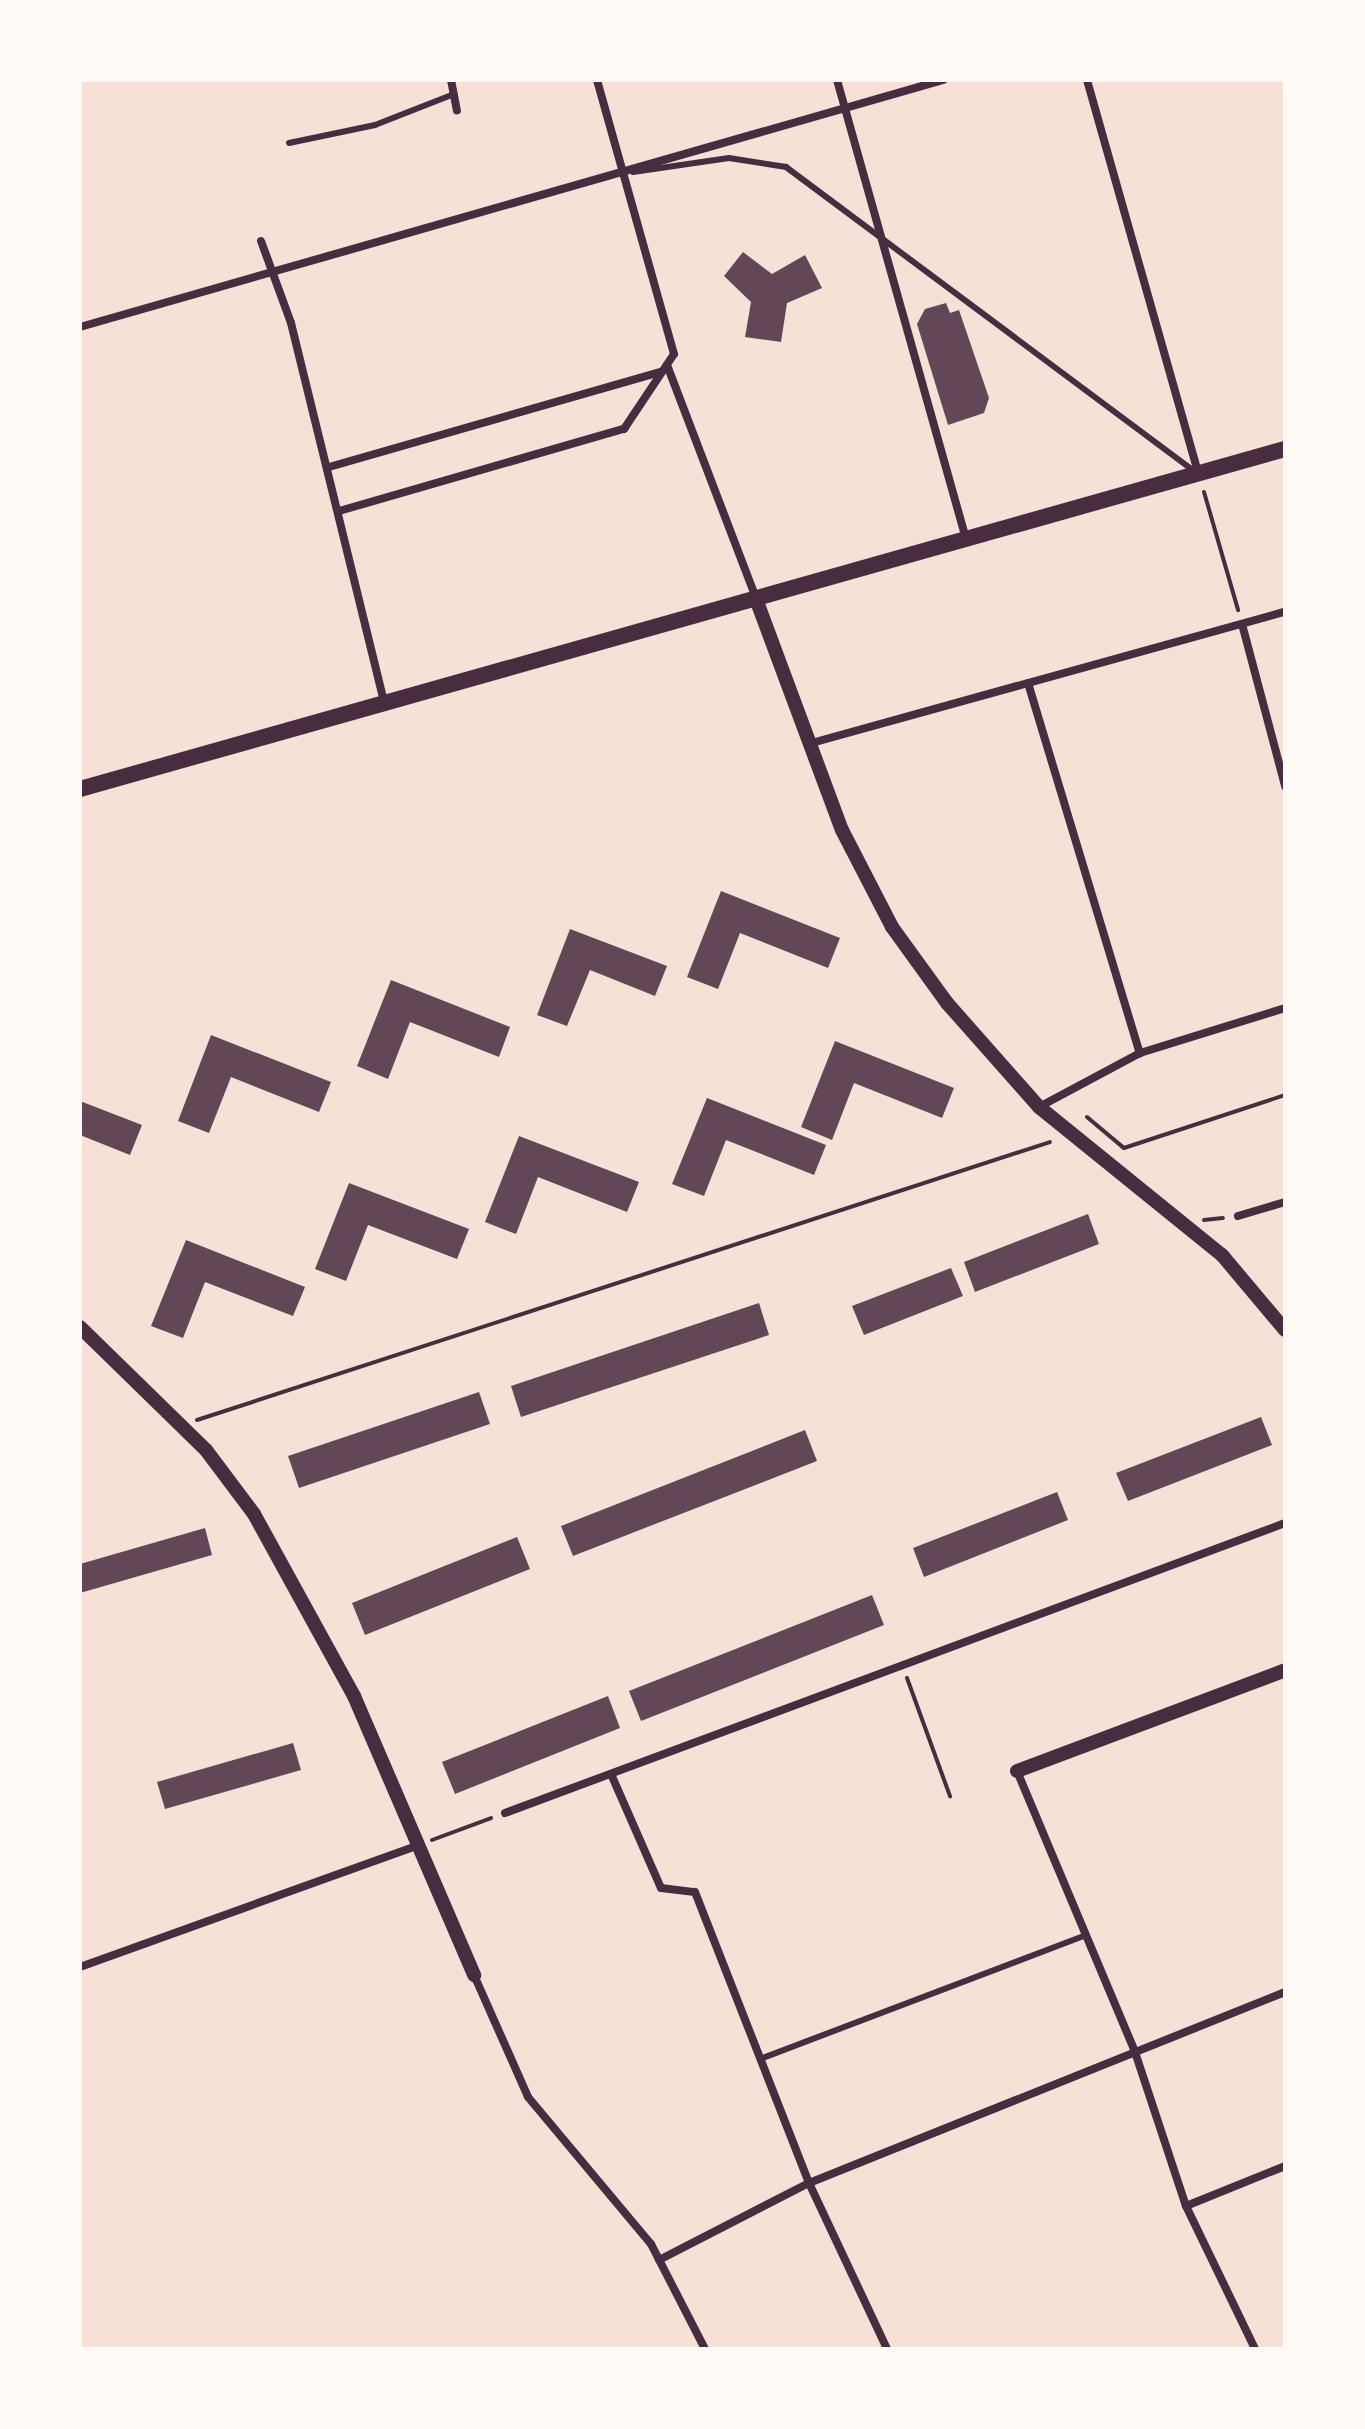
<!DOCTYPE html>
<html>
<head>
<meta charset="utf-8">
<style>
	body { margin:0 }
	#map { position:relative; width:1365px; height:2429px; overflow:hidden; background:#f7e1d7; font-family:"PT Sans Narrow",sans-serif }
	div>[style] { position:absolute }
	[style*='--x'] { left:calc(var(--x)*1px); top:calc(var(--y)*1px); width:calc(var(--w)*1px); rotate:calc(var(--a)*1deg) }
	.building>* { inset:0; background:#644757 }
	.path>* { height:4px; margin:-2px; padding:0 2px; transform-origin:2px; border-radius:2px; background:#4a2c40 }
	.service>* { height:6px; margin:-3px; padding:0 3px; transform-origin:3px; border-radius:3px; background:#4a2c40 }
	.minor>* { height:8px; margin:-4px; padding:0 4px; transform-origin:4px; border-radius:4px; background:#4a2c40 }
	.tertiary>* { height:14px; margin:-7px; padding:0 7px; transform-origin:7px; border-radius:7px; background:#4a2c40 }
	.secondary>* { height:16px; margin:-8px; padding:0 8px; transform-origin:8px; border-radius:8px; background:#4a2c40 }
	span { translate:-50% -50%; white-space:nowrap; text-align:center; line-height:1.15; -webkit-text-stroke:6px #fffaf5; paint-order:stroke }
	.frame { position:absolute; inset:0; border:82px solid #fffaf5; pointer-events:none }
</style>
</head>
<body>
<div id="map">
	<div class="building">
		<div style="clip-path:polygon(743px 252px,772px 274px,805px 255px,822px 288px,787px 303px,781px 342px,745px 337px,751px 302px,724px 276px)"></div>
		<div style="clip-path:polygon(946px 303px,950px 313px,959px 310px,989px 398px,984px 413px,948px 425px,917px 324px,925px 309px)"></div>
		<div style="clip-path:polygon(721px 891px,840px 938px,828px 968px,740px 933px,718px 989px,687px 977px)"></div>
		<div style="clip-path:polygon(570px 929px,667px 966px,655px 996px,590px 970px,567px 1026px,537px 1015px)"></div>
		<div style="clip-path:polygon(391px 980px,510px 1027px,499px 1057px,410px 1022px,388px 1079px,357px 1066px)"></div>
		<div style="clip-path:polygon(211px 1035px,331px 1082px,319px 1112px,231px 1077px,209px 1133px,178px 1121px)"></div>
		<div style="clip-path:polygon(835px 1041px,954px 1088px,942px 1118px,854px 1083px,832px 1140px,801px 1127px)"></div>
		<div style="clip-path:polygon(707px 1098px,826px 1145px,814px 1175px,726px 1140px,704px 1196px,672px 1184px)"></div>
		<div style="clip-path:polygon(80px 1101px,142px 1125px,130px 1155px,80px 1135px)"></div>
		<div style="clip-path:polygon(519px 1136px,639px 1182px,627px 1212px,538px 1177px,516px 1234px,485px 1222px)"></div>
		<div style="clip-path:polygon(349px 1183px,469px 1229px,457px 1259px,368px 1225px,346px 1281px,315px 1269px)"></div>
		<div style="clip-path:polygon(1088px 1214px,1099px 1244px,975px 1292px,964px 1262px)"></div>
		<div style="clip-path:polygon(186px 1240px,305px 1287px,293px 1316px,205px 1282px,183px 1338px,151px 1326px)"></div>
		<div style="clip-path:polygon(951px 1268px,963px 1296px,864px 1335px,852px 1306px)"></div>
		<div style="clip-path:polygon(759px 1303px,769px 1335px,521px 1417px,511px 1386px)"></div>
		<div style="clip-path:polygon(479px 1392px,490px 1424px,299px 1488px,288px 1456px)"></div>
		<div style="clip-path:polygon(1261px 1417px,1272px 1445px,1128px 1501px,1116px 1473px)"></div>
		<div style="clip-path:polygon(805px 1430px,817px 1461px,573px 1556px,561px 1526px)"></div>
		<div style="clip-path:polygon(1057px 1492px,1068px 1520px,924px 1577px,913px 1548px)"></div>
		<div style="clip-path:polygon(205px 1528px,212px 1555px,80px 1593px,80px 1564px)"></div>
		<div style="clip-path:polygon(517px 1537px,530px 1569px,365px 1635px,352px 1603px)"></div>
		<div style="clip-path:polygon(872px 1595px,884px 1625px,641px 1721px,629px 1691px)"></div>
		<div style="clip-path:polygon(608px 1696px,620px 1728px,455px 1794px,442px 1762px)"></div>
		<div style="clip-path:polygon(293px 1743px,301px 1770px,165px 1809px,157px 1782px)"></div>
	</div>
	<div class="path">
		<div style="--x:1204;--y:492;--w:123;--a:73.9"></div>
		<div style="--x:1087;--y:1117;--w:48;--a:40"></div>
		<div style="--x:1124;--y:1148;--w:169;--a:-18.2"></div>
		<div style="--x:1204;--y:1220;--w:19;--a:-6"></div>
		<div style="--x:197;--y:1420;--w:897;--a:-18.05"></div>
		<div style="--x:907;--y:1678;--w:126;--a:70"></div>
		<div style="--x:432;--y:1840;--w:63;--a:-20.4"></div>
	</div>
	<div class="service">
		<div style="--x:289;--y:143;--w:88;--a:-11.8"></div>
		<div style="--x:375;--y:125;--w:85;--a:-21.4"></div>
		<div style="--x:633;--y:172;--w:97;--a:-8.3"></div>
		<div style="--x:729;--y:158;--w:58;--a:9"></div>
		<div style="--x:786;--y:167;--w:509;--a:36.69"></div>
		<div style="--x:760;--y:2059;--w:349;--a:-20.8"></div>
	</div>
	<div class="minor">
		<div style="--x:451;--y:80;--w:31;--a:79"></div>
		<div style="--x:837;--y:80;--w:478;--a:74.3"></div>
		<div style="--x:1087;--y:80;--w:408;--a:74.2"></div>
		<div style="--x:261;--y:241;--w:87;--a:69.9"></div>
		<div style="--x:291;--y:323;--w:391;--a:76.2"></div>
		<div style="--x:80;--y:327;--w:898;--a:-15.97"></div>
		<div style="--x:667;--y:365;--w:249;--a:69.1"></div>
		<div style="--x:329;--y:467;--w:345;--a:-16"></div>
		<div style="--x:339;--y:511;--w:297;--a:-16.1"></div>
		<div style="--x:624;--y:429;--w:90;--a:-56.3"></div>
		<div style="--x:674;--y:354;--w:285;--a:-105.7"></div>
		<div style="--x:1242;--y:624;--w:168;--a:75.1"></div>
		<div style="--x:1028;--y:683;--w:387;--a:73.2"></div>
		<div style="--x:808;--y:744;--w:495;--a:-15.5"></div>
		<div style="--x:1039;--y:1107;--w:115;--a:-28.1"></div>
		<div style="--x:1140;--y:1053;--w:152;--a:-17.2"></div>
		<div style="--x:1238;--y:1216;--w:49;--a:-16.6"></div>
		<div style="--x:1017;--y:1771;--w:305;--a:67.2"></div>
		<div style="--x:1135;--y:2052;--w:162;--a:71.7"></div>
		<div style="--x:1186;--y:2206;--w:159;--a:64.2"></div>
		<div style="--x:611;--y:1774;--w:124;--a:66.3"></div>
		<div style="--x:661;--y:1888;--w:34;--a:7"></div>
		<div style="--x:695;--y:1892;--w:313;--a:68.6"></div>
		<div style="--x:809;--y:2183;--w:183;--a:64.8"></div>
		<div style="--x:505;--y:1813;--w:832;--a:-20.39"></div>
		<div style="--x:80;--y:1967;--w:359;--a:-19.8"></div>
		<div style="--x:474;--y:1975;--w:133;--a:66.1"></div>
		<div style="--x:528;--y:2097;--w:192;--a:50.1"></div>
		<div style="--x:651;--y:2244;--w:118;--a:62.8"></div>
		<div style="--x:1186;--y:2206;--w:107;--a:-22"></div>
		<div style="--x:659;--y:2260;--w:169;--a:-27.2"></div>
		<div style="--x:809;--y:2183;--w:513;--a:-21.86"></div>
	</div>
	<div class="tertiary">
		<div style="--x:756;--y:599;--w:246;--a:69.6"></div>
		<div style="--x:842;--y:830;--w:109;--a:62.7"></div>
		<div style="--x:892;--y:927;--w:94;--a:54.1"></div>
		<div style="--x:947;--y:1003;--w:139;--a:48.5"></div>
		<div style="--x:1039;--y:1107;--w:235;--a:39"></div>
		<div style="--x:1222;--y:1255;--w:98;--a:50"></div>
		<div style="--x:80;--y:1327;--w:176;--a:44.3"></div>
		<div style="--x:206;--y:1450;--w:80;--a:53.1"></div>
		<div style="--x:254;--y:1514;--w:208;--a:61.2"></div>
		<div style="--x:354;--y:1696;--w:304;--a:66.7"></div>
		<div style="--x:1017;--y:1771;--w:286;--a:-20.6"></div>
	</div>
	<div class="secondary">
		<div style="--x:80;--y:789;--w:1252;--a:-15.76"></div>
	</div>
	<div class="frame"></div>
</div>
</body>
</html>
